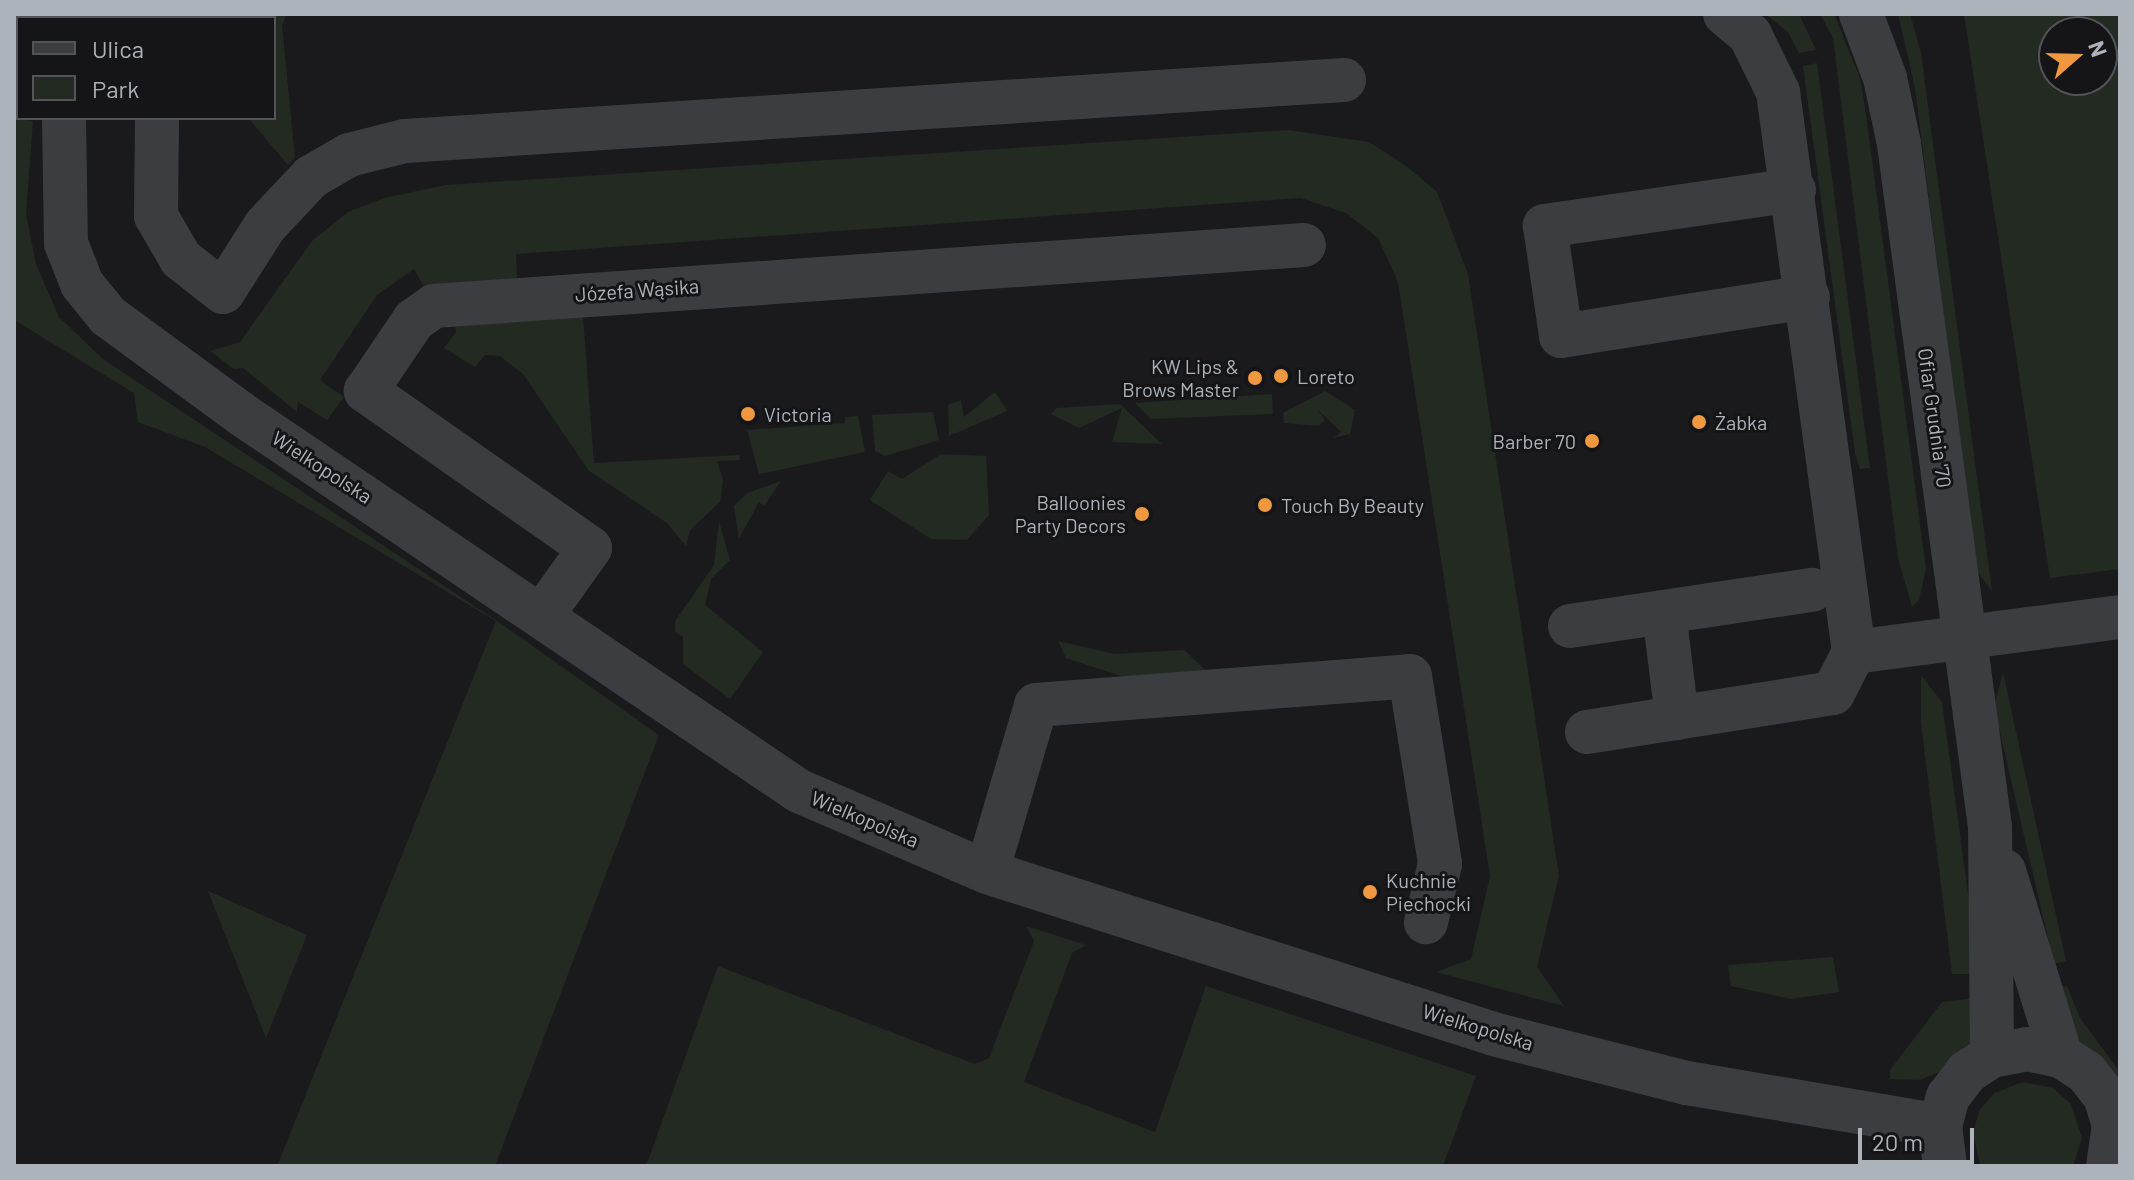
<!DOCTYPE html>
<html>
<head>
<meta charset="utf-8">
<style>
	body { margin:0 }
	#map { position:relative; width:2134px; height:1180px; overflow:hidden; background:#1a1a1c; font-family:Barlow,sans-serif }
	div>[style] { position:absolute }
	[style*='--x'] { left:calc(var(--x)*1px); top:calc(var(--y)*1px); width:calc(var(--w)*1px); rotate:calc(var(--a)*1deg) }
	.green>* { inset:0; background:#222a22 }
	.minor>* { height:44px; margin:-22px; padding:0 22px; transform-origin:22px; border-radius:22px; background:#3b3d41 }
	.tertiary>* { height:44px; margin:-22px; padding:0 22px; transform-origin:22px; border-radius:22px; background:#3b3d41 }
	.dots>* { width:22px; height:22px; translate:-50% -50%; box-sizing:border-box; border:4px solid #151517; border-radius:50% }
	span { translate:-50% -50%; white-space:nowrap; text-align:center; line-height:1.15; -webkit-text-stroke:6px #151517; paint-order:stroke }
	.street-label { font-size:20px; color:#adb3bb }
	.poi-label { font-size:20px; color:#adb3bb }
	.right { translate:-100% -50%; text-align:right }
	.left { translate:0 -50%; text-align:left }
	.frame { position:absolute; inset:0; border:16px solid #adb3bb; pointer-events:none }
	.legend { position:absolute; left:16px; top:16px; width:260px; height:104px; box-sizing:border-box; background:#151517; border:2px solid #525459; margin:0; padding:10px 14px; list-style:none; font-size:24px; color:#adb3bb }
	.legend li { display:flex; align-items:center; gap:16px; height:40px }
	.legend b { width:40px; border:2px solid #525459 }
	.north { position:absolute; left:2038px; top:16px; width:80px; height:80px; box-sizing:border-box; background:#151517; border:2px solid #525459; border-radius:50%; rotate:70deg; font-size:22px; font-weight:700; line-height:32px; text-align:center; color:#adb3bb }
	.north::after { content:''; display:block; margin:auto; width:28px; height:36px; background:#ef983f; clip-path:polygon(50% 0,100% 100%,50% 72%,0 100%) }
	.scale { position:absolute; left:1858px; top:1128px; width:116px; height:36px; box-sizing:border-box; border:4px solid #adb3bb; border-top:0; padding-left:10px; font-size:24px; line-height:28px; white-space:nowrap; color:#adb3bb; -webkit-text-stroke:6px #151517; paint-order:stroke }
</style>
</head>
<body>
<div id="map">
	<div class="green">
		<div style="clip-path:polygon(14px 14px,36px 14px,18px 18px,18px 118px,33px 121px,26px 214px,36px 264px,59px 317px,103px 359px,497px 621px,659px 735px,495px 1166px,277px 1166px,496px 621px,205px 447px,138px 422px,134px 393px,14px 320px)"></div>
		<div style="clip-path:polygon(249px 14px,287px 14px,282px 25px,295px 158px,288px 165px,250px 120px,274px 118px,274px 18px)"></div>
		<div style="clip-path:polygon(1765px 14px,1799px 14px,1816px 50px,1799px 53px,1788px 32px)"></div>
		<div style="clip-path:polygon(1820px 14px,1835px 16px,1860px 78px,1865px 107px,1926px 569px,1919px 600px,1912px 607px,1898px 558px,1833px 38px)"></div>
		<div style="clip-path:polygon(1898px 14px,1910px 14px,1921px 53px,1992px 591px,1976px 570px,1915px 88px)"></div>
		<div style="clip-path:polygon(evenodd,1964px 14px,2120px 14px,2120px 569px,2050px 578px,1964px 14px,2054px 32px,2102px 32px,2102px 80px,2054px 80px,2054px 32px)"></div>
		<div style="clip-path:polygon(1817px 63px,1870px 468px,1860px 469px,1855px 453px,1803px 66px)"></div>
		<div style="clip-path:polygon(1288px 130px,1369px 142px,1405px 165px,1437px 192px,1468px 274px,1559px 876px,1537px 967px,1564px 1006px,1436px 972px,1471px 959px,1490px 876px,1398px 282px,1378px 238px,1346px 213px,1301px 198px,516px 254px,517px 283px,428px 294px,414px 269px,377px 295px,320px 380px,344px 397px,327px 420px,298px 402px,297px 412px,243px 368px,234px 369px,210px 351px,240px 342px,312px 241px,348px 212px,384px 198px,446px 185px)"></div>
		<div style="clip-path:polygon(583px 316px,594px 463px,739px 455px,740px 460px,717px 461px,723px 480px,720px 502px,690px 530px,686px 546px,667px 523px,589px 471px,523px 374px,500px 356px,485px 355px,475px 367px,444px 348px,456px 332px,454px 319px)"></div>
		<div style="clip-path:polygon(1325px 391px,1355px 410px,1350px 434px,1333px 438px,1341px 432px,1317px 409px,1325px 420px,1319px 426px,1284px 423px,1283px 413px)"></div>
		<div style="clip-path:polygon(995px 392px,1007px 411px,949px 436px,948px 405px,961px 400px,964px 417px)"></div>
		<div style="clip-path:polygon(1272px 394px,1273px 414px,1151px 419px,1135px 403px)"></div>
		<div style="clip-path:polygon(1120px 404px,1162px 444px,1112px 442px,1122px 408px,1079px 428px,1051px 414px,1057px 408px)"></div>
		<div style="clip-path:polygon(933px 412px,939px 440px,885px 456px,875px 451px,872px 415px)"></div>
		<div style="clip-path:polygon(858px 416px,865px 452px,759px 474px,747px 430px,845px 423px,845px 417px)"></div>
		<div style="clip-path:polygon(941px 454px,986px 456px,989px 515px,967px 540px,931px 539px,870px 500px,888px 471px,902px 479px)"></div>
		<div style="clip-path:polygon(781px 481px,764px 506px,759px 502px,739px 539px,734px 506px,747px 493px)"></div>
		<div style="clip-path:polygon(719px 521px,730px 560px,711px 579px,705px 605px,763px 652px,730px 699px,683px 664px,683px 637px,675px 632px,675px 621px,714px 565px)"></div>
		<div style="clip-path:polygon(1058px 641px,1115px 654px,1184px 650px,1210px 674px,1136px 681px,1066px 658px)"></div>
		<div style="clip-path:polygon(2003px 672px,2066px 961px,2054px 964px,1994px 707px)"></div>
		<div style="clip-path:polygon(1921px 675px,1942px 702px,1979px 974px,1952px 974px,1921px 723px)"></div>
		<div style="clip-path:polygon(208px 891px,307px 935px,266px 1038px)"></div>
		<div style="clip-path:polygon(1026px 926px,1086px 945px,1072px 953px,1024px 1082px,1155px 1132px,1206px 986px,1476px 1076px,1443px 1166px,646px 1166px,718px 966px,975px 1064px,989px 1058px,1034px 941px)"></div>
		<div style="clip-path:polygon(1833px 957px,1839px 992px,1791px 999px,1731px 986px,1728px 965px)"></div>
		<div style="clip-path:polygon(2067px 986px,2080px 1018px,2120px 1072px,2120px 1099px,2076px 1039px,2059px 987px)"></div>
		<div style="clip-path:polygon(1982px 997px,1977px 1039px,1944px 1070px,1920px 1080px,1890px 1079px,1890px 1070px,1942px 1002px)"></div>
		<div style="clip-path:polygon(2023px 1082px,2053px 1088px,2071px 1104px,2082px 1138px,2073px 1166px,1980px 1164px,1973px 1133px,1979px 1111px,1994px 1093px)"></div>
	</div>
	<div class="minor">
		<div style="--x:1725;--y:14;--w:33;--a:40"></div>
		<div style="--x:1750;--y:35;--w:64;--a:63.8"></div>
		<div style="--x:1778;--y:92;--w:565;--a:82.27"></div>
		<div style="--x:1854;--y:652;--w:268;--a:-7.5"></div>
		<div style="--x:66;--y:18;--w:4;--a:-90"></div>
		<div style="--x:157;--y:18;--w:4;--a:-90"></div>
		<div style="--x:64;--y:118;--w:125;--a:89.1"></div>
		<div style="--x:66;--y:243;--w:44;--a:68.7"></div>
		<div style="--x:82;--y:284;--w:41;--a:50.9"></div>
		<div style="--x:108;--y:316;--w:164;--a:36.3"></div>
		<div style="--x:240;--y:413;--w:675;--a:34.07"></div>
		<div style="--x:799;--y:791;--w:205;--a:23.3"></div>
		<div style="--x:987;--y:872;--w:535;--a:17.72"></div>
		<div style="--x:1497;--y:1035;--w:196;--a:14.2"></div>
		<div style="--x:1687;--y:1083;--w:257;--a:9.6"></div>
		<div style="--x:157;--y:118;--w:98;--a:90.6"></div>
		<div style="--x:156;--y:216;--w:50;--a:59.8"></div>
		<div style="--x:181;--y:259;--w:53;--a:38.2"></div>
		<div style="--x:223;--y:292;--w:78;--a:-57.5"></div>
		<div style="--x:265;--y:226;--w:67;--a:-46.8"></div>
		<div style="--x:311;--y:177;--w:44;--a:-30.1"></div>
		<div style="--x:349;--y:155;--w:58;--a:-14"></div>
		<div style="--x:405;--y:141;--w:941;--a:-3.72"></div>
		<div style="--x:1794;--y:190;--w:252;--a:171.8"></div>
		<div style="--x:1545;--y:226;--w:111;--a:81.7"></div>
		<div style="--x:1561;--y:336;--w:250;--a:-9"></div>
		<div style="--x:1664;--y:612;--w:107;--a:83"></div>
		<div style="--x:543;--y:614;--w:81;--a:-54.5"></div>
		<div style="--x:590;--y:548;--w:274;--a:-145"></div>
		<div style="--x:366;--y:391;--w:86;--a:-55.9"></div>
		<div style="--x:414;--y:320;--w:24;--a:-35"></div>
		<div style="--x:434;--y:306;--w:872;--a:-4.01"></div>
		<div style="--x:1570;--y:626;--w:245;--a:-8.5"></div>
		<div style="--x:1587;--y:732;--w:249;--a:-9"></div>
		<div style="--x:1833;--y:693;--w:46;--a:-62.9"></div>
		<div style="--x:987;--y:872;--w:174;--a:-73.6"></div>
		<div style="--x:1036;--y:705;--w:375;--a:-4.4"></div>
		<div style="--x:1410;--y:676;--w:190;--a:80.9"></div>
		<div style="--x:1440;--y:864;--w:60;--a:103.6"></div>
	</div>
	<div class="tertiary">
		<div style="--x:1861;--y:14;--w:68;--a:69.4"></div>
		<div style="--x:1885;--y:78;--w:67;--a:78"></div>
		<div style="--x:1899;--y:144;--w:689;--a:82.41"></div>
		<div style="--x:1990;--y:827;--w:229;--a:89.5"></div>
		<div style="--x:2004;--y:871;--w:194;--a:72.9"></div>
		<div style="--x:1945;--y:1166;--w:40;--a:-97.1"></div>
		<div style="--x:1940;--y:1126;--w:30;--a:-75"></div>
		<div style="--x:1948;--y:1097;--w:31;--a:-53"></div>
		<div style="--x:1967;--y:1072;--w:30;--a:-33"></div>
		<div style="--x:1992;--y:1056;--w:36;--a:-11"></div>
		<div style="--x:2027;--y:1049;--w:35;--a:12"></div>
		<div style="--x:2061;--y:1056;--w:30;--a:33"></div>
		<div style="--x:2086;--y:1072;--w:31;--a:52"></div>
		<div style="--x:2105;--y:1096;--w:30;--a:73"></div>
		<div style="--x:2114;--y:1125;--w:41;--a:98.3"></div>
	</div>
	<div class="dots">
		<div style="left:1281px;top:376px;background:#ef983f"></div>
		<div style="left:1255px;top:378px;background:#ef983f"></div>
		<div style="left:748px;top:414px;background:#ef983f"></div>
		<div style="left:1699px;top:422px;background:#ef983f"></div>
		<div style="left:1592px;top:441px;background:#ef983f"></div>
		<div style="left:1265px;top:505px;background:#ef983f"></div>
		<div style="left:1142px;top:514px;background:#ef983f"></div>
		<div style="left:1370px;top:892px;background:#ef983f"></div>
	</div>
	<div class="street-label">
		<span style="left:637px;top:290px;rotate:-4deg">Józefa Wąsika</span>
		<span style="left:1935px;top:418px;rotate:82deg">Ofiar Grudnia '70</span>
		<span style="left:322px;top:467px;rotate:33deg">Wielkopolska</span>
		<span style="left:865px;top:819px;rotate:23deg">Wielkopolska</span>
		<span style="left:1478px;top:1027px;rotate:17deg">Wielkopolska</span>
	</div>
	<div class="poi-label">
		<span class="right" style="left:1239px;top:378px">KW Lips &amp;<br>Brows Master</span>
		<span class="left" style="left:1297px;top:376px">Loreto</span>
		<span class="left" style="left:764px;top:414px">Victoria</span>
		<span class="left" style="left:1715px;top:422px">Żabka</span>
		<span class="right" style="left:1576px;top:441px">Barber 70</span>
		<span class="right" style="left:1126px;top:514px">Balloonies<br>Party Decors</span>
		<span class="left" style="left:1281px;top:505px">Touch By Beauty</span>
		<span class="left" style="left:1386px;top:892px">Kuchnie<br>Piechocki</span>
	</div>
	<div class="frame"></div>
	<ul class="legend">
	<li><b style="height:10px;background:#3b3d41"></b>Ulica</li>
	<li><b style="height:22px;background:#222a22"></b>Park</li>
	</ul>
	<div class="north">N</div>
	<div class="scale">20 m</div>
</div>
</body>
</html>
